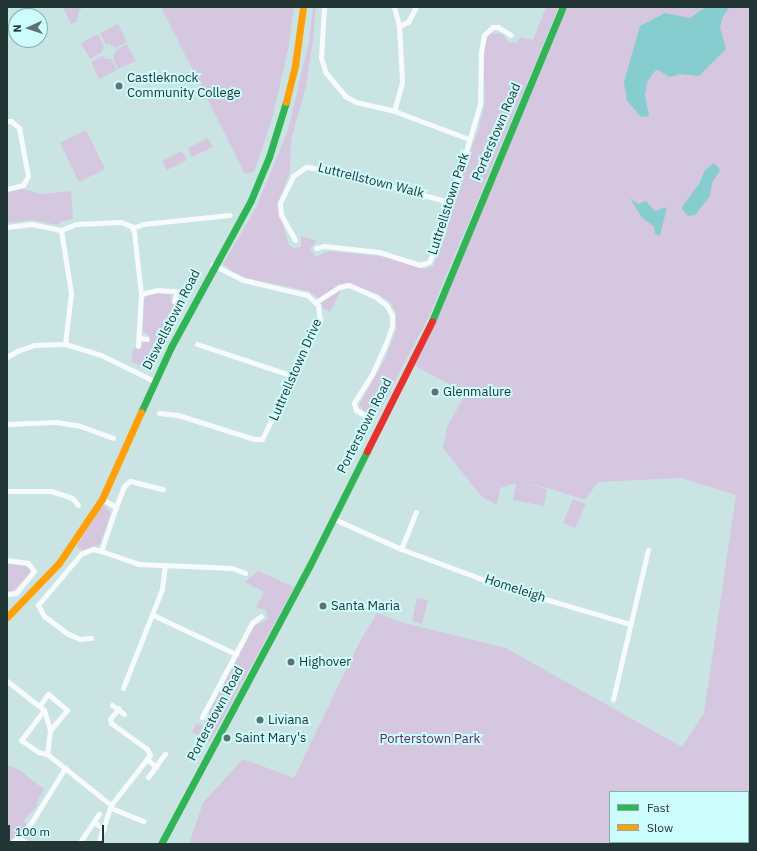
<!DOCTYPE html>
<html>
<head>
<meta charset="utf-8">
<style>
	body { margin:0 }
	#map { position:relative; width:757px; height:851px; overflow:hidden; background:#cae4e4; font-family:"IBM Plex Sans",sans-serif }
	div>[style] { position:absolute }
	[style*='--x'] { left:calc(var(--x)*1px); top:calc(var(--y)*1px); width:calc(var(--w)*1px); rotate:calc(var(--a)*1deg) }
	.green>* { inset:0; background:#d4c7df }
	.water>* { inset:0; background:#85cdcf }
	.street>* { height:5px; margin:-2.5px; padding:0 2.5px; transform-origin:2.5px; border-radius:2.5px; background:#f7fbfb }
	.fast>* { height:7px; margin:-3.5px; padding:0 3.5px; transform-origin:3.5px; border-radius:3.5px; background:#30b455 }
	.slow>* { height:7px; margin:-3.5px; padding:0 3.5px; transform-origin:3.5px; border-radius:3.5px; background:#ff9f0a }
	.jam>* { height:7px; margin:-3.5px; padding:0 3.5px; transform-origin:3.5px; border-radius:3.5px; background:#e5322d }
	.dots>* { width:11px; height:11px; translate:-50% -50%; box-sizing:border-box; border:2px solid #ccfcfc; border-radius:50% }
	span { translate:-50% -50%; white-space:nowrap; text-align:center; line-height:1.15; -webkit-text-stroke:4px #ccfcfc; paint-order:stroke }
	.poi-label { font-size:13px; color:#233636 }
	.left { translate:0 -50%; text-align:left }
	.street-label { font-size:13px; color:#233636 }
	.park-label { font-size:13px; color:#642864 }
	.frame { position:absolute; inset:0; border:8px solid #233636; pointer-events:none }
	.legend { position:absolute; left:609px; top:791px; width:140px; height:52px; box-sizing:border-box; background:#ccfcfc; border:1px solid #88adad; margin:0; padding:5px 7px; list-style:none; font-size:12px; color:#233636 }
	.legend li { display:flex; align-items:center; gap:8px; height:20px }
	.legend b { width:20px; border:1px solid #88adad }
	.north { position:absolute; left:8px; top:8px; width:40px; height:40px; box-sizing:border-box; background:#ccfcfc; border:1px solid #88adad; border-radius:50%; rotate:267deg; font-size:11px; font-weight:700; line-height:16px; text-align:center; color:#233636 }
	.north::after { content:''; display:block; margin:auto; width:14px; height:18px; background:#5d7373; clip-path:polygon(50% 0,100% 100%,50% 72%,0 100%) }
	.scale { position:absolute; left:8px; top:825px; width:96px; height:18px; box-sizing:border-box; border:2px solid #233636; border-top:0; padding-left:5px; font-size:12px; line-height:14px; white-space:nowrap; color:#233636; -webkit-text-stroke:3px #ccfcfc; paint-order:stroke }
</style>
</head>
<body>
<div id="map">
	<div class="green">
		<div style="clip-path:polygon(63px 7px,88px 7px,80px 9px,76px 22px,71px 24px)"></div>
		<div style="clip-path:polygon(161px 7px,294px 7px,288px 50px,273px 115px,254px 172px,245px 174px)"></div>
		<div style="clip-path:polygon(313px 7px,316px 7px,313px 40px,306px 86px,291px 140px,290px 172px,277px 205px,289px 245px,294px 248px,301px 247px,301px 236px,317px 241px,310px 248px,315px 257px,329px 251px,389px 257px,425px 269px,433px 266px,445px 237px,463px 170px,478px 131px,485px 102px,483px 53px,489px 33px,503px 34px,508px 42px,516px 43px,521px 37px,533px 40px,546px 7px,559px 7px,430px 314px,378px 414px,365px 412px,359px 405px,385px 359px,396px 330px,396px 313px,391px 303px,378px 294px,345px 282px,330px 312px,323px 308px,316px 296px,308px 291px,247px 278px,233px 272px,223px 264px,257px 206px,288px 130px,309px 41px)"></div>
		<div style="clip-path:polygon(evenodd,564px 7px,750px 7px,750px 844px,189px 844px,203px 803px,243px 759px,294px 778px,359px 643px,377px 613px,400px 622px,506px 648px,682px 747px,704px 713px,736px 495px,681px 478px,598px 482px,585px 500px,548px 488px,519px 482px,547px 489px,544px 506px,513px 500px,516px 483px,500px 488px,497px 505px,481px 496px,443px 448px,447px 427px,466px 393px,410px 363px,438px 309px,564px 7px,610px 792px,748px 792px,748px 842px,610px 842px,610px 792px)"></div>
		<div style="clip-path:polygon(118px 24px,127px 42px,115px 48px,110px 44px,106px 45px,100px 33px)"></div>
		<div style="clip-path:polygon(98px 34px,104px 47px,101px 53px,90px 59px,81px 43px)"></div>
		<div style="clip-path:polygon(127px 44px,136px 61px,118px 69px,113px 58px,116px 50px)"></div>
		<div style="clip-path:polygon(103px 56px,106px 59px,111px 59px,117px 70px,99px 79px,91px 62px)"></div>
		<div style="clip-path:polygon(86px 130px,105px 169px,79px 182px,60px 143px)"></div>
		<div style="clip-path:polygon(208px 138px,213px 147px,192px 157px,188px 148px)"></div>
		<div style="clip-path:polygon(182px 151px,187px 160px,167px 170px,162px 161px)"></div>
		<div style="clip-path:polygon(22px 189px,43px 194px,71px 191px,73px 219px,60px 222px,58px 225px,32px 220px,7px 223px,7px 192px)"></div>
		<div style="clip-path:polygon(158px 293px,170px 294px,172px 301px,177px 303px,180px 297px,186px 295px,150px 368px,146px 369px,131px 361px,133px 348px,140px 348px,143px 342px,149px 342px,149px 336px,143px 331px,144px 300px,147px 295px)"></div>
		<div style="clip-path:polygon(573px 499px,586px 504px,575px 528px,563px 523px)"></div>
		<div style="clip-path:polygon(105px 506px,111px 513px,100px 544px,84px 550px,79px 549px,77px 546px,101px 507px)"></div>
		<div style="clip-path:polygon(7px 564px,25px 566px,31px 570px,29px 575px,11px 592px,7px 591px)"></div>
		<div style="clip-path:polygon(258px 571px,294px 587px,210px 742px,192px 732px,197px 723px,202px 726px,209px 724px,209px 712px,254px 626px,268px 619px,266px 610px,256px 608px,264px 592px,245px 582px)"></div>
		<div style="clip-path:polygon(417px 598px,428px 600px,422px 624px,412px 621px)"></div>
		<div style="clip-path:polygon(7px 765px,19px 770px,44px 789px,36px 804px,38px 805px,23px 821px,28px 825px,18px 836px,7px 841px)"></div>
	</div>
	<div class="water">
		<div style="clip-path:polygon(706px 7px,730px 7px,723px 16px,720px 27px,726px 49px,699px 76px,680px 74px,670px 77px,658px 70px,655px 71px,647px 82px,645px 95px,649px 116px,641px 117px,627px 101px,624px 82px,640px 26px,665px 13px,690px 18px)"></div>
		<div style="clip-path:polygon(714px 163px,720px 170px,712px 183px,710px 196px,695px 215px,688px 216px,682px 209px,684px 204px,699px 184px,705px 170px)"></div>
		<div style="clip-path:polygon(630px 198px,638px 204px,646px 201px,655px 211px,667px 207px,660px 236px,655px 234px,654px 226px,642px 218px)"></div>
	</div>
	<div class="street">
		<div style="--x:324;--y:7;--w:51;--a:93.4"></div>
		<div style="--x:321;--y:58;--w:16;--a:72"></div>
		<div style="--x:326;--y:73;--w:30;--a:50"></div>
		<div style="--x:345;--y:96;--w:13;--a:29"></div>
		<div style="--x:356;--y:102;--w:39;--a:13"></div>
		<div style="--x:394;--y:111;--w:80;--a:20.5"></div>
		<div style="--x:394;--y:7;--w:20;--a:75"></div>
		<div style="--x:399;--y:26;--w:56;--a:86.9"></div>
		<div style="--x:402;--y:82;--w:30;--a:105"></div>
		<div style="--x:399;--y:26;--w:10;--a:-24"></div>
		<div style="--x:408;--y:22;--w:17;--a:-62"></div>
		<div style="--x:7;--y:121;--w:4;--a:0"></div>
		<div style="--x:11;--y:121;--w:11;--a:41"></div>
		<div style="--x:19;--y:128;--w:49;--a:79.4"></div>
		<div style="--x:28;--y:176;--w:10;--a:119"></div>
		<div style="--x:23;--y:185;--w:16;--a:166"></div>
		<div style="--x:7;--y:227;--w:25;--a:-7"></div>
		<div style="--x:32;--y:224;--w:30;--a:12"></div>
		<div style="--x:133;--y:228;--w:11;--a:-22"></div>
		<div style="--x:143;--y:224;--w:87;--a:-5.9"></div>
		<div style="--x:295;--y:240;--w:29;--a:-119"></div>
		<div style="--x:281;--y:215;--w:12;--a:-95"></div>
		<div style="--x:280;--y:203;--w:30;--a:-64"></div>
		<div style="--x:293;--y:176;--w:16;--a:-35"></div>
		<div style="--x:306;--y:167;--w:28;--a:8"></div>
		<div style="--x:334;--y:171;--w:120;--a:15"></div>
		<div style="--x:316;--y:248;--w:8;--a:-14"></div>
		<div style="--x:324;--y:246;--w:55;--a:6.2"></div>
		<div style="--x:379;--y:252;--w:43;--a:17.6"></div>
		<div style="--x:420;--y:265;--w:9;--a:-18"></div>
		<div style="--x:429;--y:262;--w:32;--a:-66"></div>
		<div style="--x:442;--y:233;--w:134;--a:-73.6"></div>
		<div style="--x:480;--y:104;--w:52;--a:-88.9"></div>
		<div style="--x:481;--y:52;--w:17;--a:-80"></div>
		<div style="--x:484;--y:35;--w:12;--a:-42"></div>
		<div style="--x:493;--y:27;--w:5;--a:0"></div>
		<div style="--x:498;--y:27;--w:15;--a:32"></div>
		<div style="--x:141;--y:294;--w:16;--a:-14"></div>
		<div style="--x:157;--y:290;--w:29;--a:4"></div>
		<div style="--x:174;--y:301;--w:9;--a:-72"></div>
		<div style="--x:316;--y:302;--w:27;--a:-33"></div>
		<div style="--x:339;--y:287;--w:10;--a:-11"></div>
		<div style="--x:349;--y:285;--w:30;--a:24"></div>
		<div style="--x:376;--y:297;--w:14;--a:39"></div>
		<div style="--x:387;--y:306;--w:10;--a:61"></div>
		<div style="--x:392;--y:315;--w:11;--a:90"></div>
		<div style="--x:392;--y:326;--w:18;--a:109"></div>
		<div style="--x:386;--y:343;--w:34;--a:114"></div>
		<div style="--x:372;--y:374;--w:34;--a:122"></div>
		<div style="--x:354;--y:403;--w:7;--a:74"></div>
		<div style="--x:356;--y:410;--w:12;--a:31"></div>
		<div style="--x:140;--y:338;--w:7;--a:8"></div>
		<div style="--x:65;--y:344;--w:51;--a:-83.3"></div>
		<div style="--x:71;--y:293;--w:64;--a:-99"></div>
		<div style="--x:61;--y:230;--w:16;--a:-22"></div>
		<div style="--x:76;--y:224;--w:45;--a:-2.5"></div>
		<div style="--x:121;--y:222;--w:11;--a:22"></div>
		<div style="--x:131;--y:226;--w:7;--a:63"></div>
		<div style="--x:134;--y:232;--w:62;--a:83.6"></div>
		<div style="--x:141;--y:294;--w:52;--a:93.3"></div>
		<div style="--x:197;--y:344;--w:101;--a:18.4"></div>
		<div style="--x:7;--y:357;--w:12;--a:-31"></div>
		<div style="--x:17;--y:351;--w:18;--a:-19"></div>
		<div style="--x:34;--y:345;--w:31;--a:-2"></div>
		<div style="--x:65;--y:344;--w:38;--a:17"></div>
		<div style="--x:101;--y:355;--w:59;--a:26.1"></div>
		<div style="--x:159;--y:413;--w:19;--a:6"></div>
		<div style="--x:178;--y:415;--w:80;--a:17.5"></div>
		<div style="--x:254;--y:439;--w:8;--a:0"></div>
		<div style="--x:262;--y:439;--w:131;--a:-63.8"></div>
		<div style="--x:320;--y:321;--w:16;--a:-97"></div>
		<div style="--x:318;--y:305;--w:15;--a:-138"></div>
		<div style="--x:307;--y:295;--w:66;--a:-166.8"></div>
		<div style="--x:243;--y:280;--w:34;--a:-153"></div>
		<div style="--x:7;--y:424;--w:49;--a:-2.3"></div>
		<div style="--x:56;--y:422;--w:24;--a:9"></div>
		<div style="--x:80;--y:426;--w:35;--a:20"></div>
		<div style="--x:7;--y:491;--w:44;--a:0"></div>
		<div style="--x:51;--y:491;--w:22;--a:18"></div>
		<div style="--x:72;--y:498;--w:9;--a:49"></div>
		<div style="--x:102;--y:499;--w:16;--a:30"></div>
		<div style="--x:116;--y:507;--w:22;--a:-69"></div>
		<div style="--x:124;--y:486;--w:8;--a:-40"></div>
		<div style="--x:130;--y:481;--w:34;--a:14"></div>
		<div style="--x:116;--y:507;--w:46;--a:108.8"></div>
		<div style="--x:101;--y:551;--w:39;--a:19"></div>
		<div style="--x:138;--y:564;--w:94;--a:2.4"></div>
		<div style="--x:232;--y:568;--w:14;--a:21"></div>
		<div style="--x:332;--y:518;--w:76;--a:24.2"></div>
		<div style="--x:401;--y:549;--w:103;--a:20.4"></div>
		<div style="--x:498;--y:585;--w:138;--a:16.5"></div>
		<div style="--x:401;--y:549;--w:40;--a:-68"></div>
		<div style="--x:7;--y:560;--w:21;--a:8"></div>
		<div style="--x:28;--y:563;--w:10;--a:53"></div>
		<div style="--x:34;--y:571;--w:28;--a:129"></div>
		<div style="--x:16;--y:593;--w:9;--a:174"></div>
		<div style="--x:153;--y:615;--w:92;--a:25.2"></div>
		<div style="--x:91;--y:638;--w:11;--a:175"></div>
		<div style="--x:80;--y:639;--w:13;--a:-157"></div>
		<div style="--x:68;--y:634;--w:30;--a:-143"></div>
		<div style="--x:44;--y:616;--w:13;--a:-119"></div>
		<div style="--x:38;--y:605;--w:67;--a:-49.9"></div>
		<div style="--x:81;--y:554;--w:13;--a:-23"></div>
		<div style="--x:93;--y:549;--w:8;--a:14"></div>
		<div style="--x:7;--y:681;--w:47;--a:38.1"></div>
		<div style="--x:44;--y:710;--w:21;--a:73"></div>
		<div style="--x:50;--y:730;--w:24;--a:97"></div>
		<div style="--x:47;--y:754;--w:82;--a:38.6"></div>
		<div style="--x:123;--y:688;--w:106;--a:-68.5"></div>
		<div style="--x:162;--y:589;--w:24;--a:-83"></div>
		<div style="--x:613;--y:699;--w:153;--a:-76.8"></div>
		<div style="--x:40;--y:705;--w:14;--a:-54"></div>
		<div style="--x:48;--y:694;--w:25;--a:40"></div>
		<div style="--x:67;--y:710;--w:26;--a:130"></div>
		<div style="--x:112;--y:705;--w:15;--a:37"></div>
		<div style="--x:44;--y:710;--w:38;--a:127"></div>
		<div style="--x:21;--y:740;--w:21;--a:35"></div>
		<div style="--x:38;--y:752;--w:9;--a:13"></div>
		<div style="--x:202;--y:717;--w:106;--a:-62"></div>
		<div style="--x:252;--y:623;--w:11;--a:-38"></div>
		<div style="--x:147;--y:759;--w:12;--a:42"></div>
		<div style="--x:148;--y:777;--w:29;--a:-54"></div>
		<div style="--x:111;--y:808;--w:35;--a:22"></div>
		<div style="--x:94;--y:822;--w:12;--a:35"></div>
		<div style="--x:19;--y:838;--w:11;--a:34"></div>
		<div style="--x:80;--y:842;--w:34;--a:-56"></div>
		<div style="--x:11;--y:844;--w:29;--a:-46"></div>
		<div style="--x:31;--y:823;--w:65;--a:-58.3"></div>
		<div style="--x:98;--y:844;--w:41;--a:-71.6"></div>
		<div style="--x:111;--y:805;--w:63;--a:-52"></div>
		<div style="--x:150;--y:755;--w:7;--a:-117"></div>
		<div style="--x:147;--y:749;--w:44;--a:-144.2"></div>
		<div style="--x:111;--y:723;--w:4;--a:-104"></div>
		<div style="--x:110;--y:719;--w:14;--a:-51"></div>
	</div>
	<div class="fast">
		<div style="--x:432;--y:321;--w:340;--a:-67.4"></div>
		<div style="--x:141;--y:412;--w:72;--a:-65.2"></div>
		<div style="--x:171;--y:347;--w:167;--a:-61.4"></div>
		<div style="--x:251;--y:200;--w:47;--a:-67.3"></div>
		<div style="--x:269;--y:157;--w:58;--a:-72.8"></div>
		<div style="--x:161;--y:844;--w:316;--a:-61.9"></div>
		<div style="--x:310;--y:565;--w:127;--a:-63.4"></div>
	</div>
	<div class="slow">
		<div style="--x:286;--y:102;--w:38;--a:-76"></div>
		<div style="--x:295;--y:65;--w:59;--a:-82.1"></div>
		<div style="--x:7;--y:617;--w:75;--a:-46.1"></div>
		<div style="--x:59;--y:563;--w:77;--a:-56.1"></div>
		<div style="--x:102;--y:499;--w:95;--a:-65.9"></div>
	</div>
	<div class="jam">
		<div style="--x:367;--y:451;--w:145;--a:-63.4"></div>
	</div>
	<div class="dots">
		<div style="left:119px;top:86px;background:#5d7373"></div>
		<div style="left:435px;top:392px;background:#5d7373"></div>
		<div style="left:323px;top:606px;background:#5d7373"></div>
		<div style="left:291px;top:662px;background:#5d7373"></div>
		<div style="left:260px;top:720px;background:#5d7373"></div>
		<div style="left:227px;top:738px;background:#5d7373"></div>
	</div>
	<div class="poi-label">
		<span class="left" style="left:127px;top:86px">Castleknock<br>Community College</span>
		<span class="left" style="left:443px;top:392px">Glenmalure</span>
		<span class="left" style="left:331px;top:606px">Santa Maria</span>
		<span class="left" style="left:299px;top:662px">Highover</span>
		<span class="left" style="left:268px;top:720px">Liviana</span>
		<span class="left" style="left:235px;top:738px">Saint Mary's</span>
	</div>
	<div class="street-label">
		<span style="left:497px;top:132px;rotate:-67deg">Porterstown Road</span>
		<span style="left:371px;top:181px;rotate:14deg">Luttrellstown Walk</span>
		<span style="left:449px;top:204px;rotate:-72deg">Luttrellstown Park</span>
		<span style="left:172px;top:320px;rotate:-63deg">Diswellstown Road</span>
		<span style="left:296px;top:370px;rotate:-66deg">Luttrellstown Drive</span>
		<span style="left:365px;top:426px;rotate:-63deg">Porterstown Road</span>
		<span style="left:515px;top:589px;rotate:18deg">Homeleigh</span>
		<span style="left:216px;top:714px;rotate:-62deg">Porterstown Road</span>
	</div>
	<div class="park-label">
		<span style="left:430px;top:739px">Porterstown Park</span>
	</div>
	<div class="frame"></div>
	<ul class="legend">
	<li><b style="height:5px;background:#30b455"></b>Fast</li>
	<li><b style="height:5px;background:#ff9f0a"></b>Slow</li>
	</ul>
	<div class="north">N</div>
	<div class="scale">100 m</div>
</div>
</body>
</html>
